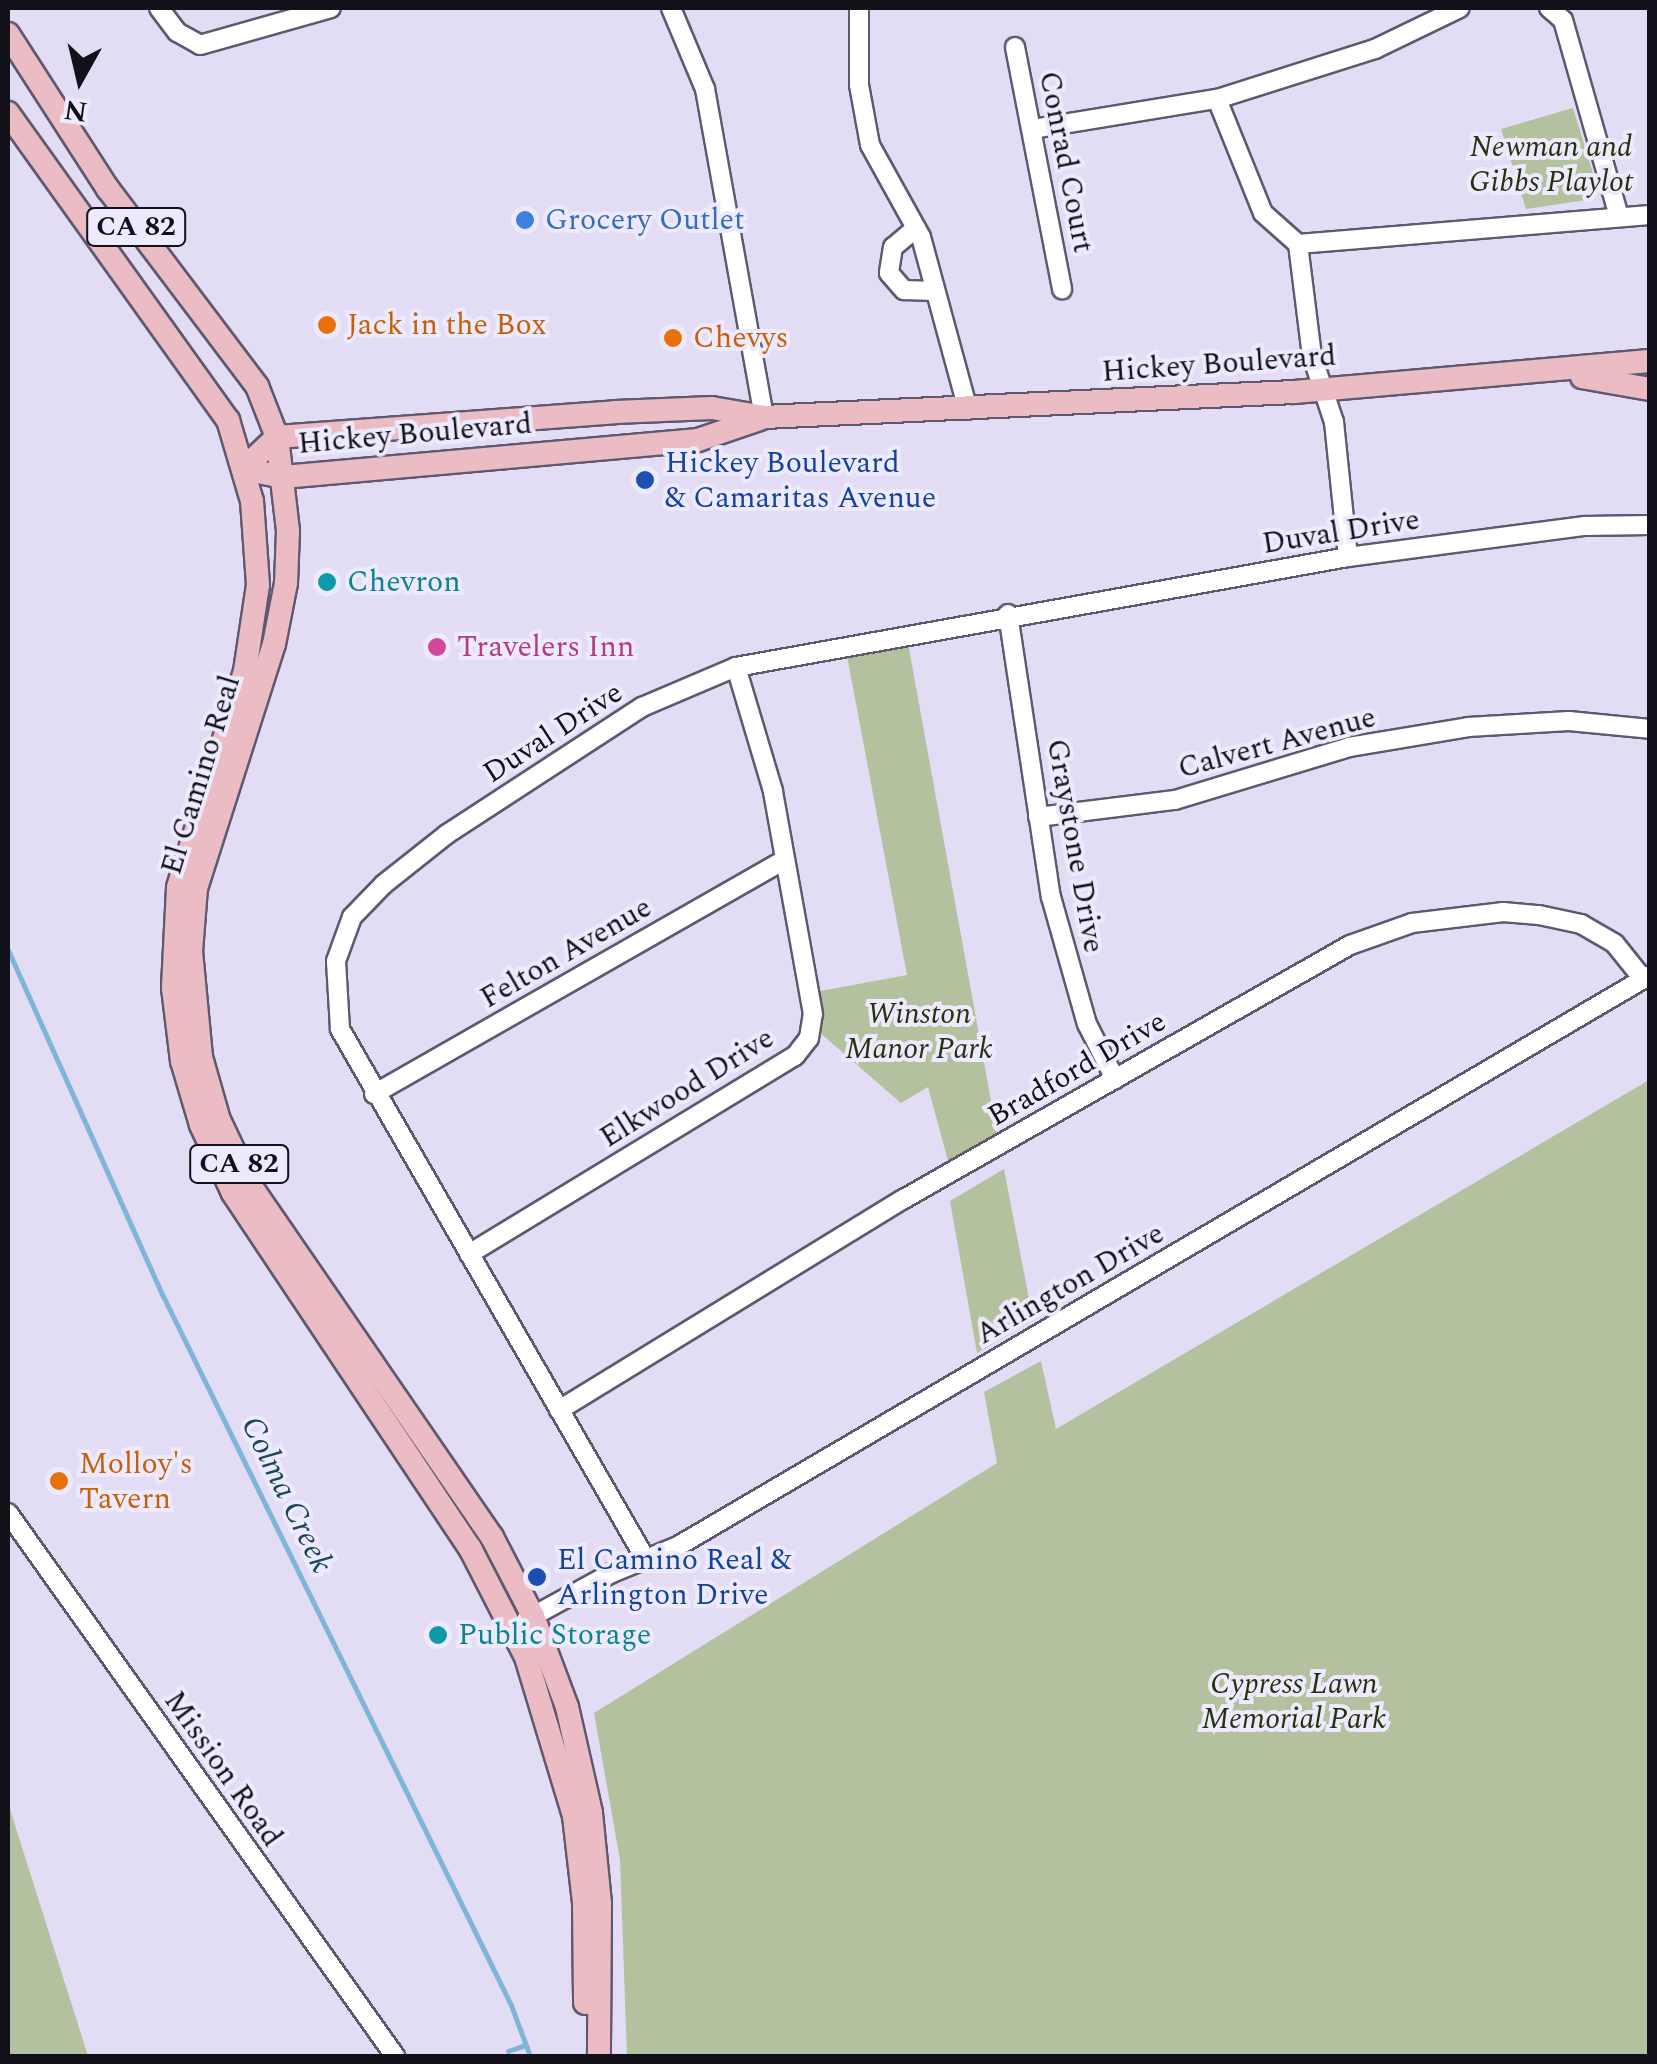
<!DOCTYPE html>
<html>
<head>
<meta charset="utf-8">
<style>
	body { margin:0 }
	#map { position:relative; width:1657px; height:2064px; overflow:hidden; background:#e2dcf5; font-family:Spectral,serif }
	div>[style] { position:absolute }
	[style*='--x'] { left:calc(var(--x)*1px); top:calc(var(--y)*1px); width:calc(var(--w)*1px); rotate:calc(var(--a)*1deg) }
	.green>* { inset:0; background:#b3c19f }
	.stream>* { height:5px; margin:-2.5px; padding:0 2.5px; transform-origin:2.5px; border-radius:2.5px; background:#7fb5d7 }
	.roads { filter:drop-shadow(2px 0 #5e596f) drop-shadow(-2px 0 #5e596f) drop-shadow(0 2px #5e596f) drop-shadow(0 -2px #5e596f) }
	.minor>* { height:18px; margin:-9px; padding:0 9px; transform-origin:9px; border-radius:9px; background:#fff }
	.major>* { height:22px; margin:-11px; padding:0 11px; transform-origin:11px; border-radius:11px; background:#ebbcc4 }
	.dots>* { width:28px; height:28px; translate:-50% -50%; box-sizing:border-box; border:5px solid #eeeafe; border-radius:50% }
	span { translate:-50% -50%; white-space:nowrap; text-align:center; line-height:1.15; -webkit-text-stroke:8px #eeeafe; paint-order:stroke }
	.shield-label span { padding:2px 8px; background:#eeeafe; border:2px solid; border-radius:8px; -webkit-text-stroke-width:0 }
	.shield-label { font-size:28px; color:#121018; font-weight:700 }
	.park-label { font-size:30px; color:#25320b; font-style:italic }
	.street-label { font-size:30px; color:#121018 }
	.shop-label { font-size:30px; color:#366cbe }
	.left { translate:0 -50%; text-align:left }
	.food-label { font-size:30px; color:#c56008 }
	.transit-label { font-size:30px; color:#164399 }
	.culture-label { font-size:30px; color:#0d838f }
	.hotel-label { font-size:30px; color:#b23c85 }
	.water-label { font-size:32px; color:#1b465e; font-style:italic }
	.frame { position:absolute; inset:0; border:10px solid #121018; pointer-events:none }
	.north { position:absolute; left:30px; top:30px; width:100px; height:100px; -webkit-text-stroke:8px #eeeafe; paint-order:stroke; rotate:188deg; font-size:28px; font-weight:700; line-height:40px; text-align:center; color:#121018 }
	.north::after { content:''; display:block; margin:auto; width:35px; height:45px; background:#121018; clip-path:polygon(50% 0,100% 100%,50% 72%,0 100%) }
</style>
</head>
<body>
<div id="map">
	<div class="green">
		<div style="clip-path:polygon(1573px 108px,1595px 180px,1593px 199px,1526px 209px,1501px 129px)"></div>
		<div style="clip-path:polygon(906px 632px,999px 1145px,951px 1172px,928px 1087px,901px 1103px,811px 1025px,810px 993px,907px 975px,845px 645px)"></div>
		<div style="clip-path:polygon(1649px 1080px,1649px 2056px,627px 2056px,620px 1860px,594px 1713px,997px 1463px,984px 1392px,1041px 1361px,1056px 1429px)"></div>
		<div style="clip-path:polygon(1004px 1169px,1033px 1320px,977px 1353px,950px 1201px)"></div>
		<div style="clip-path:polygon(8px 1803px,88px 2056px,8px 2056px)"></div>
	</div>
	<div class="stream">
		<div style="--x:8;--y:950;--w:379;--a:65.9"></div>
		<div style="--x:163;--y:1296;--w:790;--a:63.86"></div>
		<div style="--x:511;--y:2005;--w:54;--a:69.6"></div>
		<div style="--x:508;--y:2051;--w:18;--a:-19"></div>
	</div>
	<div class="roads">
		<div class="minor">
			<div style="--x:159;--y:8;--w:30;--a:53"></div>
			<div style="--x:177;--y:32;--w:26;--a:29"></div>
			<div style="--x:200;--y:45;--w:136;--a:-15.8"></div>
			<div style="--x:671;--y:8;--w:88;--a:67.2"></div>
			<div style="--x:705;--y:89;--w:333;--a:79.8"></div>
			<div style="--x:859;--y:8;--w:77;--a:90"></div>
			<div style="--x:859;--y:85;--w:61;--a:79.6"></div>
			<div style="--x:870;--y:145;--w:105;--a:61"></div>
			<div style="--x:921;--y:237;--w:179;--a:74.8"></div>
			<div style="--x:1549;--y:8;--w:18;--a:41"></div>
			<div style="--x:1563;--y:20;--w:205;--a:74.1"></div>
			<div style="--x:1015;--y:47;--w:247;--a:79"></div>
			<div style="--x:1217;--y:99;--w:123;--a:68"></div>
			<div style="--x:1263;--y:213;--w:47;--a:41.5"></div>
			<div style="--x:1298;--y:244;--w:113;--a:82.9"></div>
			<div style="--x:1312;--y:356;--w:70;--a:71.6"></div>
			<div style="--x:1334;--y:422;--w:136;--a:84.1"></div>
			<div style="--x:1033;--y:129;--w:186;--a:-9.3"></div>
			<div style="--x:1217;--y:99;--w:166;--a:-17.6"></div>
			<div style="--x:1375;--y:49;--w:94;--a:-25.8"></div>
			<div style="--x:916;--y:228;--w:30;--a:140"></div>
			<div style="--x:893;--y:247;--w:26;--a:99"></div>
			<div style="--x:889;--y:273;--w:23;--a:49"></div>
			<div style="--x:904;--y:290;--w:31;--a:2"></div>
			<div style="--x:1298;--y:244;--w:353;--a:-4.7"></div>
			<div style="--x:1008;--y:614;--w:286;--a:81.4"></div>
			<div style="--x:1051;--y:897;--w:132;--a:74.2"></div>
			<div style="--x:1087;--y:1024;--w:62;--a:63"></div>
			<div style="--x:1038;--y:817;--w:138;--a:-7.1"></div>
			<div style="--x:1175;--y:800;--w:182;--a:-16.9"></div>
			<div style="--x:1349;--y:747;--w:121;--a:-9.5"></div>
			<div style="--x:1468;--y:727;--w:101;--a:-3.4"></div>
			<div style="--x:1569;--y:721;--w:81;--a:5.6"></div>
			<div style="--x:374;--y:1094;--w:472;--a:-29.7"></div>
			<div style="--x:469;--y:1254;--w:381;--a:-31.3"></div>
			<div style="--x:795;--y:1056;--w:23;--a:-52"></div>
			<div style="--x:809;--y:1038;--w:24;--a:-81"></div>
			<div style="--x:813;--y:1014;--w:227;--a:-100.2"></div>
			<div style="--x:773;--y:791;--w:129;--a:-106.6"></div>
			<div style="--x:559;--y:1410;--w:402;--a:-31.5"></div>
			<div style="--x:902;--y:1200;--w:515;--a:-29.65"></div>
			<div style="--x:1350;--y:945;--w:66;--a:-19.5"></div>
			<div style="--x:1412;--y:923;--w:92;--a:-6.9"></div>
			<div style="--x:1503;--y:912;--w:36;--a:5"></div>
			<div style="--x:1539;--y:915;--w:43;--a:12.1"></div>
			<div style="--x:1581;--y:924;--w:39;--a:30"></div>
			<div style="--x:1615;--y:944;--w:45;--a:51.3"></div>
			<div style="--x:8;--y:1513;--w:667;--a:54.52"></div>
			<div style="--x:645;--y:1558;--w:611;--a:-119.97"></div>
			<div style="--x:340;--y:1029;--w:68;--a:-93.4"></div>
			<div style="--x:336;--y:961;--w:47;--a:-70"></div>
			<div style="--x:352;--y:917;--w:46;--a:-45.9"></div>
			<div style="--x:384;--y:884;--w:80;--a:-38.4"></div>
			<div style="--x:447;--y:834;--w:233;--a:-33.1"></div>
			<div style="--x:642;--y:707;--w:102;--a:-23.1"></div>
			<div style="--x:736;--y:667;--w:622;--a:-10.19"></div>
			<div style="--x:1348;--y:557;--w:239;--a:-7.5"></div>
			<div style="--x:1585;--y:526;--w:65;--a:-0.9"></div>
			<div style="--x:526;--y:1620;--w:98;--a:-28.7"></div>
			<div style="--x:612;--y:1573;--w:71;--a:-22.2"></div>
			<div style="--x:678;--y:1546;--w:1127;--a:-30.43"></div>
		</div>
		<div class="major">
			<div style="--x:8;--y:34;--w:184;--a:57.2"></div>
			<div style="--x:108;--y:189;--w:247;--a:52.9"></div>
			<div style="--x:257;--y:386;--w:55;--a:68.6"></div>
			<div style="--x:277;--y:437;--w:95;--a:83.3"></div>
			<div style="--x:288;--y:531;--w:52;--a:92.2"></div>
			<div style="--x:286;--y:583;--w:62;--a:101.1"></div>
			<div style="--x:274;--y:644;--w:256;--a:107.7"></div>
			<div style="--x:196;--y:888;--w:63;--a:94.5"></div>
			<div style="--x:191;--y:951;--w:106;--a:84.6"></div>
			<div style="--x:201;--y:1057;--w:66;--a:74.1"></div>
			<div style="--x:219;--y:1120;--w:72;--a:64.5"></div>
			<div style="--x:250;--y:1185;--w:427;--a:55.5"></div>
			<div style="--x:492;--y:1537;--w:89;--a:62.6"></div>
			<div style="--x:533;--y:1616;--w:97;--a:69.5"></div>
			<div style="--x:567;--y:1707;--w:109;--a:77.2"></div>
			<div style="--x:591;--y:1813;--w:90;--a:84.3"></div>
			<div style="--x:600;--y:1903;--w:153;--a:90.4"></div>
			<div style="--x:8;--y:113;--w:378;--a:54.4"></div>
			<div style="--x:228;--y:420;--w:84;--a:73.5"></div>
			<div style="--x:252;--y:501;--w:84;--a:85.9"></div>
			<div style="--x:258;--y:585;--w:87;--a:98.6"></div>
			<div style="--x:245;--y:671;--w:227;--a:107.2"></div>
			<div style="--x:178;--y:888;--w:100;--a:92.9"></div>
			<div style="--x:173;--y:988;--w:74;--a:83"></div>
			<div style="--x:182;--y:1061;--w:67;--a:73.5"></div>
			<div style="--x:201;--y:1125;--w:75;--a:64.8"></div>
			<div style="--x:233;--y:1193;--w:427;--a:56.3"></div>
			<div style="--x:470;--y:1548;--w:123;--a:62.8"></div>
			<div style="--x:526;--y:1657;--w:166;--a:73.2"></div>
			<div style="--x:574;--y:1816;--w:88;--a:83.4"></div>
			<div style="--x:584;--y:1903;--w:100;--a:89.4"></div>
			<div style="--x:1582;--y:377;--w:69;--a:10"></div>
			<div style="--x:243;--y:469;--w:47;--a:-43.3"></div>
			<div style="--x:277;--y:437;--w:339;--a:-4.2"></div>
			<div style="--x:615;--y:412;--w:97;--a:-2.4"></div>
			<div style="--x:712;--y:408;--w:53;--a:9.8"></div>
			<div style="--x:764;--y:417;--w:531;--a:-2.7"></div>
			<div style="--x:1294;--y:392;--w:357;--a:-5"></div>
			<div style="--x:243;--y:469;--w:41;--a:11.3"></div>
			<div style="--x:283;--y:477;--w:417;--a:-5.1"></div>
			<div style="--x:698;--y:440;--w:65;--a:-18.7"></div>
		</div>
	</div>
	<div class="dots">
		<div style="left:525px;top:220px;background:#3f7fe0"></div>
		<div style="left:327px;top:325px;background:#e8710a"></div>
		<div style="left:673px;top:338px;background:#e8710a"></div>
		<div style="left:645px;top:480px;background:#1a4fb4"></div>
		<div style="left:327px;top:582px;background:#0f9aa8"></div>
		<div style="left:437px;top:647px;background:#d1479c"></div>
		<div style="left:59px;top:1481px;background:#e8710a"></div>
		<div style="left:537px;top:1577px;background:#1a4fb4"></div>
		<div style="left:438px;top:1635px;background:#0f9aa8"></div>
	</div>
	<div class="shield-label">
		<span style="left:136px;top:227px">CA 82</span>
		<span style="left:239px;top:1164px">CA 82</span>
	</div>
	<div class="park-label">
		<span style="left:1551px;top:164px">Newman and<br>Gibbs Playlot</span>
		<span style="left:919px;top:1031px">Winston<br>Manor Park</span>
		<span style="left:1294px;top:1701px">Cypress Lawn<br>Memorial Park</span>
	</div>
	<div class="street-label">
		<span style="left:1066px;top:162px;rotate:79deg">Conrad Court</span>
		<span style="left:1219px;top:364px;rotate:-4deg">Hickey Boulevard</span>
		<span style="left:415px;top:434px;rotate:-5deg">Hickey Boulevard</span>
		<span style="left:1341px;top:532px;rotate:-9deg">Duval Drive</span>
		<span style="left:553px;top:733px;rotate:-33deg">Duval Drive</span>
		<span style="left:1277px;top:743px;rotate:-15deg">Calvert Avenue</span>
		<span style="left:201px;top:775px;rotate:-73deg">El Camino Real</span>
		<span style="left:1075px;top:846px;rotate:80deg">Graystone Drive</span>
		<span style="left:566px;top:953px;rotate:-30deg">Felton Avenue</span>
		<span style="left:1077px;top:1069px;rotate:-30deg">Bradford Drive</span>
		<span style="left:687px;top:1088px;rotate:-32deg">Elkwood Drive</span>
		<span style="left:1070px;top:1284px;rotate:-30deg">Arlington Drive</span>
		<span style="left:223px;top:1769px;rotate:55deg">Mission Road</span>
	</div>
	<div class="shop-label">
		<span class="left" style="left:545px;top:220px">Grocery Outlet</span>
	</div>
	<div class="food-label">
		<span class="left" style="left:347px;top:325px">Jack in the Box</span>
		<span class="left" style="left:693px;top:338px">Chevys</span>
		<span class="left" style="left:79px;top:1481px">Molloy's<br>Tavern</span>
	</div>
	<div class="transit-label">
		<span class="left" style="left:665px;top:480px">Hickey Boulevard<br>&amp; Camaritas Avenue</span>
		<span class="left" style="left:557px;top:1577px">El Camino Real &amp;<br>Arlington Drive</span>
	</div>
	<div class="culture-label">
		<span class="left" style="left:347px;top:582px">Chevron</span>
		<span class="left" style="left:458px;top:1635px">Public Storage</span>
	</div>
	<div class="hotel-label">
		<span class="left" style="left:457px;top:647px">Travelers Inn</span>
	</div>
	<div class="water-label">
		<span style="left:286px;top:1495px;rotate:64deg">Colma Creek</span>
	</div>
	<div class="frame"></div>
	<div class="north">N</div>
</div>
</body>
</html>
